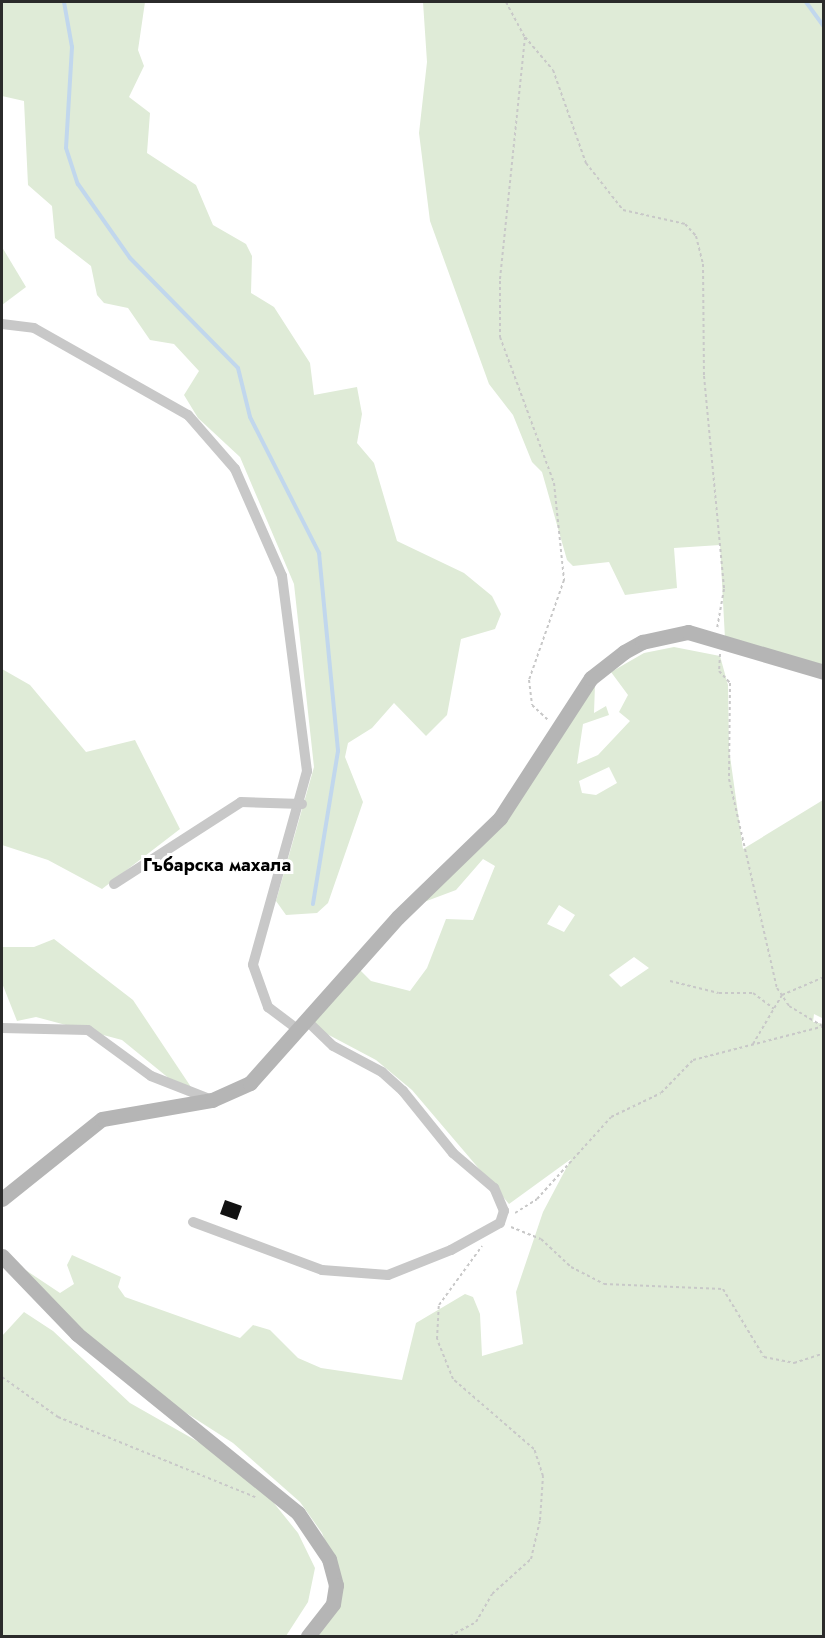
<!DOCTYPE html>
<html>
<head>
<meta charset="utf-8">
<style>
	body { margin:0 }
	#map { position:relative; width:825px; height:1638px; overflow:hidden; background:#fff; font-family:Jost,sans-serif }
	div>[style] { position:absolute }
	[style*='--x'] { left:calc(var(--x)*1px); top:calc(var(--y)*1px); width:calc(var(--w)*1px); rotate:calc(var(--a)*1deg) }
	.green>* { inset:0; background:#dfebd7 }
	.stream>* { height:4px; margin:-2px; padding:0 2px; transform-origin:2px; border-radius:2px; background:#c1d7ed }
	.building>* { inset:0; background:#121212 }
	.path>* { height:2px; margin-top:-1px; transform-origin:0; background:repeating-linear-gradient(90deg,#c8c8c8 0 3px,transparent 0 6px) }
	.street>* { height:10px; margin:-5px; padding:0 5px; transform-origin:5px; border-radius:5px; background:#c8c8c8 }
	.secondary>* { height:15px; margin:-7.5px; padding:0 7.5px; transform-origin:7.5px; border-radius:7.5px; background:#b5b5b5 }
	span { translate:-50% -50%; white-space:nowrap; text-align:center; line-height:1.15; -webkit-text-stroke:6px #fff; paint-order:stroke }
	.neighbourhood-label { font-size:18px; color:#000; font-weight:700 }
	.frame { position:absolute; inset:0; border:3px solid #2b2b2b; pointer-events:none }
</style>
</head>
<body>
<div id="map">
	<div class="green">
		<div style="clip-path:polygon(2px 2px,145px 2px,138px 50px,144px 66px,129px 97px,150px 113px,147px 153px,196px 185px,213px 225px,246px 244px,252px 256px,251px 293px,274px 307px,310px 363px,314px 395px,357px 387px,362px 414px,357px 443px,374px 463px,397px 541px,464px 573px,492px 596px,501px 614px,495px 629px,461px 639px,447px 715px,426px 736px,394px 703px,372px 728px,348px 743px,345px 757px,363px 802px,328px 903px,317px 913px,286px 915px,276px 901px,314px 767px,294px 584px,240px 457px,198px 418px,184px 395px,199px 371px,174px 344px,150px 340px,128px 308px,104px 303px,97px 295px,91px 266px,55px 238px,52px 206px,28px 185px,24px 101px,2px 96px)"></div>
		<div style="clip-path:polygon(423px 2px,823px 2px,823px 672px,725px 639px,720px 545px,674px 548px,677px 588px,625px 595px,609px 562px,573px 566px,567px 560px,542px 472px,532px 462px,513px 415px,489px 384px,430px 221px,419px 133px,427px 62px)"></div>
		<div style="clip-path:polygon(2px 247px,26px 287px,2px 305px)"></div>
		<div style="clip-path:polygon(evenodd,674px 647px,720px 656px,728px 685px,729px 749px,743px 849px,823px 800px,824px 1019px,814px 1014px,813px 1022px,824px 1024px,823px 1636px,313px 1636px,338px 1574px,322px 1533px,300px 1502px,233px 1443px,124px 1373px,15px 1263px,60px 1293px,74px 1284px,67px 1265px,72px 1255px,121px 1277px,118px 1287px,125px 1297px,240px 1338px,253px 1325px,270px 1330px,298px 1358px,321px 1368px,402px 1380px,416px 1323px,465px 1294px,473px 1297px,480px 1314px,482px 1356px,523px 1344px,516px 1292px,543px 1212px,571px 1159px,509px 1204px,412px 1090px,376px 1060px,310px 1025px,360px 970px,371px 981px,410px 991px,427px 968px,446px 919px,473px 920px,495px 866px,483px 859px,456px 890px,424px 902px,468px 854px,595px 685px,594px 713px,606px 706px,609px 715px,583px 724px,577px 764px,598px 755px,630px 721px,619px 712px,628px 695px,611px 672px,644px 653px,674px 647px,609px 767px,617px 783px,596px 795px,582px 793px,579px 781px,609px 767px,674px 647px,559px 905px,575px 915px,564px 932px,547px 924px,559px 905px,674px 647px,634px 957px,649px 968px,621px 987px,609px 975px,634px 957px)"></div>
		<div style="clip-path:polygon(2px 669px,30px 685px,86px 752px,135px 740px,180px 829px,102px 889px,48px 860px,2px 845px)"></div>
		<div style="clip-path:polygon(54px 939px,133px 1000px,191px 1087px,171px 1080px,122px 1040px,36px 1017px,17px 1021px,2px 983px,2px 947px,34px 947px)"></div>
		<div style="clip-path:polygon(24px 1312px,53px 1331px,130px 1403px,225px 1457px,265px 1492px,298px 1533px,315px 1568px,308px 1602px,286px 1636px,2px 1636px,2px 1336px)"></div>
	</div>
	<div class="stream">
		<div style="--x:64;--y:2;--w:46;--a:79.9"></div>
		<div style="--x:72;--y:47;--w:101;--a:93.4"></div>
		<div style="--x:66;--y:148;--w:38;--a:72"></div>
		<div style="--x:78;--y:184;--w:90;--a:54.9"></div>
		<div style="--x:130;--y:258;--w:154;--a:45.5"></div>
		<div style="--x:238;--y:368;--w:50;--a:76.2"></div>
		<div style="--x:250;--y:417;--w:153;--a:63.1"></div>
		<div style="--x:319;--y:553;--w:199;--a:84.5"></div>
		<div style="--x:338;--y:751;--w:155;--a:99.3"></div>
		<div style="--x:806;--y:2;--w:31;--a:54"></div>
	</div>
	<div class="building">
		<div style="clip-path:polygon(225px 1200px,242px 1206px,237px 1220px,220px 1214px)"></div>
	</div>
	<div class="path">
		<div style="--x:506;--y:2;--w:40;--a:62"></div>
		<div style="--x:525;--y:37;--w:43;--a:49.7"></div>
		<div style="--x:553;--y:70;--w:99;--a:70.5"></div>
		<div style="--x:586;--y:163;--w:60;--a:51.8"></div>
		<div style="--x:623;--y:210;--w:64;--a:12.7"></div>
		<div style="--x:685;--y:224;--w:16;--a:47"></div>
		<div style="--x:696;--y:236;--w:29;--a:76"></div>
		<div style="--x:703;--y:264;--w:112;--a:89.5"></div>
		<div style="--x:704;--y:376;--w:214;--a:84.6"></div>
		<div style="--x:724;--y:589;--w:40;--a:100"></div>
		<div style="--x:525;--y:37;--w:245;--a:95.9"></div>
		<div style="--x:500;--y:281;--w:56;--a:90"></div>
		<div style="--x:500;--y:337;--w:156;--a:69.7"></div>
		<div style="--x:554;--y:483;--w:98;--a:84.1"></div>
		<div style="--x:564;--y:580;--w:106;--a:109.3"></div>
		<div style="--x:529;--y:680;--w:25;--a:83"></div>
		<div style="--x:532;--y:705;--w:22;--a:43"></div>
		<div style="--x:720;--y:654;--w:17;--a:93"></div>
		<div style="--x:719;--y:671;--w:16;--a:47"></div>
		<div style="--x:730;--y:683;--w:96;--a:90.6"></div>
		<div style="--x:729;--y:779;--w:214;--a:77.1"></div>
		<div style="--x:777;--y:988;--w:22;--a:56"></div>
		<div style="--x:789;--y:1006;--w:39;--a:31"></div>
		<div style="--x:670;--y:981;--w:50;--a:13.8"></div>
		<div style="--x:719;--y:993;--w:34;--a:0"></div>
		<div style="--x:753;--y:993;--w:26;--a:37"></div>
		<div style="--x:753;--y:1044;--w:57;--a:-59.4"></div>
		<div style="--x:782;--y:995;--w:46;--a:-23.2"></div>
		<div style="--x:515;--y:1213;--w:26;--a:-32"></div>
		<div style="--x:537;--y:1199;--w:110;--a:-47.9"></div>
		<div style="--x:611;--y:1117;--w:55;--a:-25.6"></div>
		<div style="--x:661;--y:1093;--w:46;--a:-45.9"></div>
		<div style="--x:693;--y:1060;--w:135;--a:-14.5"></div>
		<div style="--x:511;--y:1227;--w:32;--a:22"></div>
		<div style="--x:541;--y:1239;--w:41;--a:43"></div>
		<div style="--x:571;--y:1267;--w:37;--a:27"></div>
		<div style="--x:604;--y:1284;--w:119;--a:2.4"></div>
		<div style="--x:723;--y:1289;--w:79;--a:58.9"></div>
		<div style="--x:764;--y:1357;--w:31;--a:11"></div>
		<div style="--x:794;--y:1363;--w:32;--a:-18"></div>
		<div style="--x:2;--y:1377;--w:69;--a:35.5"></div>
		<div style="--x:58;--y:1417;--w:213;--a:22.1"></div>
		<div style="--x:450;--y:1636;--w:30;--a:-28"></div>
		<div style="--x:476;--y:1622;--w:32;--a:-60"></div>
		<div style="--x:492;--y:1594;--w:52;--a:-41.9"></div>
		<div style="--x:531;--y:1559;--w:40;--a:-77"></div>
		<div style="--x:540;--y:1520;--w:44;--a:-86.1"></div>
		<div style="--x:543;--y:1476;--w:28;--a:-108"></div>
		<div style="--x:534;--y:1449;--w:107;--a:-139.2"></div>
		<div style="--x:453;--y:1379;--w:43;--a:-111.8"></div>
		<div style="--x:437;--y:1339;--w:34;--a:-87"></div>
		<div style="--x:439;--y:1305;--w:73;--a:-53.9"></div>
	</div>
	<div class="street">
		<div style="--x:2;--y:324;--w:32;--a:7"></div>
		<div style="--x:34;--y:328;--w:177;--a:29.5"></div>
		<div style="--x:188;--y:415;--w:72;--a:49"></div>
		<div style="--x:235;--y:469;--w:117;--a:66.3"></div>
		<div style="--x:282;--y:576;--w:197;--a:82.7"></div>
		<div style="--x:307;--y:771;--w:201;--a:105.6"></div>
		<div style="--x:253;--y:965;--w:45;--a:70.3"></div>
		<div style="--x:268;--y:1007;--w:38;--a:37"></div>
		<div style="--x:114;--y:884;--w:151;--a:-32.8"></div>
		<div style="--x:241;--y:802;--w:61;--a:1.9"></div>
		<div style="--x:2;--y:1028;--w:86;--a:1.3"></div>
		<div style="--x:88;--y:1030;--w:78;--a:36.1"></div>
		<div style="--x:151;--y:1076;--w:66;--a:21.5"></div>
		<div style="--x:193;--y:1222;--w:138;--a:20.4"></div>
		<div style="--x:322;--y:1270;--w:66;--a:4.3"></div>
		<div style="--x:388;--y:1275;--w:68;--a:-21.6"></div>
		<div style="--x:451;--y:1250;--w:56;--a:-28.9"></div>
		<div style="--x:500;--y:1223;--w:13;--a:-72"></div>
		<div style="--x:504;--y:1211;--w:25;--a:-113"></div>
		<div style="--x:494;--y:1188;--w:54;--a:-139.5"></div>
		<div style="--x:453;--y:1153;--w:80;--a:-128.9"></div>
		<div style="--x:403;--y:1091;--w:28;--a:-138"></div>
		<div style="--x:382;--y:1072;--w:55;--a:-152"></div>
		<div style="--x:333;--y:1046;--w:36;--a:-136"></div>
	</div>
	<div class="secondary">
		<div style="--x:2;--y:1199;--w:128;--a:-38.7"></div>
		<div style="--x:102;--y:1119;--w:112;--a:-9.8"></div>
		<div style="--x:212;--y:1100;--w:42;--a:-24.1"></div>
		<div style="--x:250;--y:1083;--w:222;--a:-48.3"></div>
		<div style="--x:398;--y:917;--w:142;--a:-44.1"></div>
		<div style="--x:500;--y:818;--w:167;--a:-57"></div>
		<div style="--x:591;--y:678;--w:42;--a:-38.2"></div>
		<div style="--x:624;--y:652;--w:21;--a:-29"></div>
		<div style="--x:642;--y:642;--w:47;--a:-12.3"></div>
		<div style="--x:688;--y:632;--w:142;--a:16.4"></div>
		<div style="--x:2;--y:1256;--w:108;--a:46.1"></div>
		<div style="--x:77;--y:1334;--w:284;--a:39"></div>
		<div style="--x:298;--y:1513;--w:55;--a:56"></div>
		<div style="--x:329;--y:1559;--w:27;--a:75"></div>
		<div style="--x:336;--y:1585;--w:19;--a:99"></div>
		<div style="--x:333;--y:1604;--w:41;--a:128"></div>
	</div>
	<div class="neighbourhood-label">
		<span style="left:217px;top:865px">Гъбарска махала</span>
	</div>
	<div class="frame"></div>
</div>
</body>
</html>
